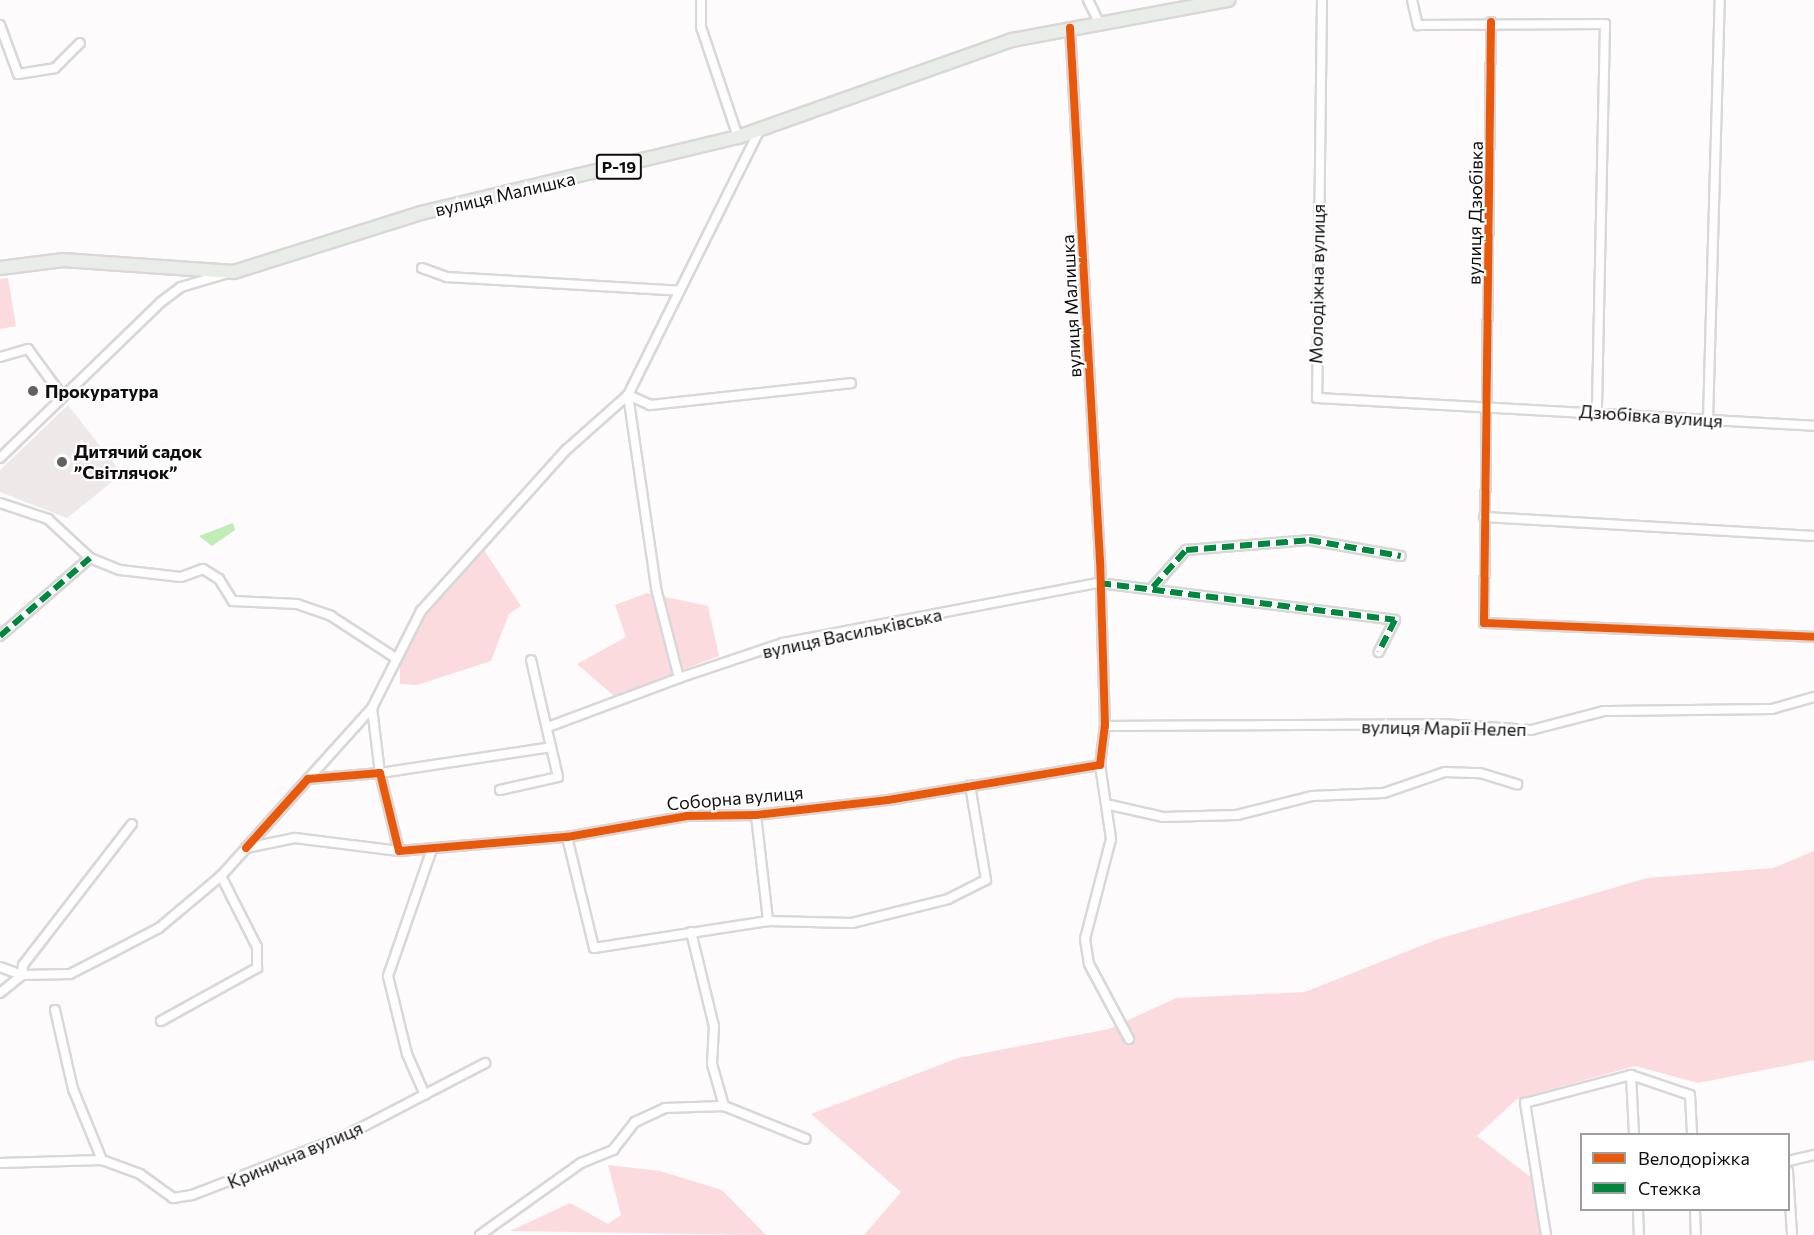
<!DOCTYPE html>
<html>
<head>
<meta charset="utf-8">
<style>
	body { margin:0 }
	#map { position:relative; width:1814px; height:1235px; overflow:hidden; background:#fdfbfb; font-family:Commissioner,sans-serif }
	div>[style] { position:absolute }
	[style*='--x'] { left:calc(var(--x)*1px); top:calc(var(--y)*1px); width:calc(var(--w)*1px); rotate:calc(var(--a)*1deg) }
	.built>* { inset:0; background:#efe8e8 }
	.green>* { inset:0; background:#fbdbdd }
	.water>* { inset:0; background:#c0ecb5 }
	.roads { filter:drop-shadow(2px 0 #d9d7d7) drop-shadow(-2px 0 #d9d7d7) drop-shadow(0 2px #d9d7d7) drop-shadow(0 -2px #d9d7d7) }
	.minor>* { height:8px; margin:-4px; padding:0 4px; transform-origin:4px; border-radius:4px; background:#fffefe }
	.primary>* { height:12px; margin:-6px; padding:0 6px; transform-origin:6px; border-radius:6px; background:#e9ede8 }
	.quiet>* { height:6px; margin-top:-3px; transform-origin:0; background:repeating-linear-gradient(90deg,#00873e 0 12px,transparent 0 18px) }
	.cycleway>* { height:8px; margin:-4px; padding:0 4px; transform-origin:4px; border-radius:4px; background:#e8590c }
	.dots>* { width:16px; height:16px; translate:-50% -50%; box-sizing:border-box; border:3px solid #fff; border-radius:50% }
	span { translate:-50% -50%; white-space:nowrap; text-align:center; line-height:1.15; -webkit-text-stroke:4.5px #fff; paint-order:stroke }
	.shield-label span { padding:2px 4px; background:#fff; border:2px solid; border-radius:4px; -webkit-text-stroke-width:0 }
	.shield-label { font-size:16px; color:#100d0e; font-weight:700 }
	.street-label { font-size:18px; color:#100d0e }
	.poi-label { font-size:18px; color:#100d0e; font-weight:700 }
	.left { translate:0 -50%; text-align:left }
	.legend { position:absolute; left:1580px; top:1133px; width:210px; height:78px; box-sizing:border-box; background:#fff; border:2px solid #9f9e9f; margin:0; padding:8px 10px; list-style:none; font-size:18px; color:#100d0e }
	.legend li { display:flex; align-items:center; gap:12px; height:30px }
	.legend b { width:30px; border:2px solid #9f9e9f }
</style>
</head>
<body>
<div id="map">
	<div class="built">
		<div style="clip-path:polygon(68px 405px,122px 474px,67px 518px,0 492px,0 470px)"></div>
	</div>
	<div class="green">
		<div style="clip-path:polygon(8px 278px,16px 326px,0 329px,0 279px)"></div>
		<div style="clip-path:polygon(484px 550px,521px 606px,509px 614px,491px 661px,417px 685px,400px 684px,400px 655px,428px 613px)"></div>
		<div style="clip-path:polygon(647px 593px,708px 606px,719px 656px,614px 696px,577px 664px,626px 637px,615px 605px)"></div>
		<div style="clip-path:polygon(1814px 851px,1814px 1060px,1698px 1083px,1635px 1066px,1517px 1099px,1477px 1136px,1532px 1178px,1541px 1235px,864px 1235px,901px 1192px,811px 1114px,958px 1058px,1109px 1029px,1176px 998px,1305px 992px,1438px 939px,1647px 878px,1773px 868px)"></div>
		<div style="clip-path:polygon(608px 1165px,660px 1171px,722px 1190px,766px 1235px,510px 1231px,570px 1203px,608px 1224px,621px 1215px)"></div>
	</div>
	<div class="water">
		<div style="clip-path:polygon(233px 523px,235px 530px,212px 546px,199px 536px)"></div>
	</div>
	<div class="roads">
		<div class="minor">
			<div style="--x:701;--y:0;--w:27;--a:90"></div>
			<div style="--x:701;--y:27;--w:116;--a:71.4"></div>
			<div style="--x:1088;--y:0;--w:25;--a:64"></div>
			<div style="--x:1322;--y:0;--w:398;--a:90.7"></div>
			<div style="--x:1317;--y:398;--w:498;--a:3.2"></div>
			<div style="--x:1412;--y:0;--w:26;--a:77"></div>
			<div style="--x:1418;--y:25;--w:187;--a:-0.3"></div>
			<div style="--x:1605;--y:24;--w:388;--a:91.2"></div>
			<div style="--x:1491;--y:22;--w:601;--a:90.67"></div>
			<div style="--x:1484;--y:623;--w:330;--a:2.4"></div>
			<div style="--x:0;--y:25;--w:52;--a:69.8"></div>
			<div style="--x:18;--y:74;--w:37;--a:-9"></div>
			<div style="--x:55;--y:68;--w:35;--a:-45"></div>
			<div style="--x:422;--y:268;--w:27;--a:20"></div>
			<div style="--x:447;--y:277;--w:233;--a:3.4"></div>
			<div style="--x:0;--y:357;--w:29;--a:-16"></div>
			<div style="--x:28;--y:349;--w:59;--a:53.9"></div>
			<div style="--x:628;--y:395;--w:195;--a:81.7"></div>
			<div style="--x:656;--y:588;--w:93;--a:75.7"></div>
			<div style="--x:679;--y:678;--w:110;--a:-18.6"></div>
			<div style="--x:783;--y:643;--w:322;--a:-10.8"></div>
			<div style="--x:1099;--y:583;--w:298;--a:7.1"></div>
			<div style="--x:1395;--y:620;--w:36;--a:117"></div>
			<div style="--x:628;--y:395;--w:24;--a:24"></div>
			<div style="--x:650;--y:405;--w:202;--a:-6.2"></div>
			<div style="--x:1708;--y:420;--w:420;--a:-88.4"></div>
			<div style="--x:0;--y:458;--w:224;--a:-44.1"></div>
			<div style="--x:161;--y:302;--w:25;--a:-37"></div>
			<div style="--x:181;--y:287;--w:46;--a:-16.5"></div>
			<div style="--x:0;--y:503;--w:51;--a:18.4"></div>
			<div style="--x:48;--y:519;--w:57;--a:42.9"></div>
			<div style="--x:90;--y:558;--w:32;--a:22"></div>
			<div style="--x:120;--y:570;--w:61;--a:6.5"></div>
			<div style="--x:181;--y:577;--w:23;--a:-20"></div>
			<div style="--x:203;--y:569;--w:19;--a:32"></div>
			<div style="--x:219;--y:579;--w:26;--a:58"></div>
			<div style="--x:233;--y:601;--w:64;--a:2.7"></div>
			<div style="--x:297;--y:604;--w:36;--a:19"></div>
			<div style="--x:331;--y:616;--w:75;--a:33.1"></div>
			<div style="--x:1484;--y:517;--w:331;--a:3.3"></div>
			<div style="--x:1153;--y:587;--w:50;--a:-48.3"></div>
			<div style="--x:1186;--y:550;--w:123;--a:-4.6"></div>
			<div style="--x:1309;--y:540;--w:93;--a:9.9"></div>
			<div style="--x:0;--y:636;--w:119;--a:-40.9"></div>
			<div style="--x:372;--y:708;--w:65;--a:83"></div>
			<div style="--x:380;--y:773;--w:173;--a:-8.6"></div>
			<div style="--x:551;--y:747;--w:89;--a:-102.9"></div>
			<div style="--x:1105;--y:726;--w:337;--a:-0.3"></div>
			<div style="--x:1442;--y:724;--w:89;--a:3.9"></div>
			<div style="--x:1531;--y:730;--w:75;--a:-14.6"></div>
			<div style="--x:1604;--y:711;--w:168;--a:-0.7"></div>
			<div style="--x:1772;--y:709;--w:44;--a:-15.9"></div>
			<div style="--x:548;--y:727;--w:140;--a:-20.5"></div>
			<div style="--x:1100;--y:765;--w:75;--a:81.5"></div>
			<div style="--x:1111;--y:839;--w:103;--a:104.6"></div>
			<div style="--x:1085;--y:939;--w:25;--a:81"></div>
			<div style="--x:1089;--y:964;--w:85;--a:61.9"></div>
			<div style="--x:308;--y:779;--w:96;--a:-48"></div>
			<div style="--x:372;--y:708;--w:109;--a:-63.2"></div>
			<div style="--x:421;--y:611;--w:217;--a:-48"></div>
			<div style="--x:566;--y:450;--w:83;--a:-41.6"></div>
			<div style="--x:628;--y:395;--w:297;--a:-63.6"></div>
			<div style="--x:500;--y:790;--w:59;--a:-12.6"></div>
			<div style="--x:558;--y:777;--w:31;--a:-103"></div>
			<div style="--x:1110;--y:805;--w:54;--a:12.8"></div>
			<div style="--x:1163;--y:817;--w:74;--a:-1.5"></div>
			<div style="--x:1237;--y:815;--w:77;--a:-14.2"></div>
			<div style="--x:1312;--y:796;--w:72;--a:-2.4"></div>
			<div style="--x:1384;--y:793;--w:65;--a:-19"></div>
			<div style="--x:1445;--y:772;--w:35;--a:2"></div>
			<div style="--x:1480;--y:773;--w:39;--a:17"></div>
			<div style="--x:756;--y:815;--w:107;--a:83.5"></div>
			<div style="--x:567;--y:837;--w:114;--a:76.3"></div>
			<div style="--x:594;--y:948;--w:176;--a:-8.8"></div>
			<div style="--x:768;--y:921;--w:84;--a:1.4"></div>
			<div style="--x:852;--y:923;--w:99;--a:-14"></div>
			<div style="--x:948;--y:899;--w:42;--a:-26.6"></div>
			<div style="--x:986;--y:880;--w:96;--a:-99.6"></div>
			<div style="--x:246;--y:848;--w:93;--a:-48.1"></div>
			<div style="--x:308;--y:779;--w:72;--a:-4.8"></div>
			<div style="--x:380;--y:773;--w:80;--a:76.3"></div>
			<div style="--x:399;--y:851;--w:169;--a:-4.8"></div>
			<div style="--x:567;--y:837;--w:122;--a:-9.9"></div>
			<div style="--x:687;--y:816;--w:69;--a:-0.8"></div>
			<div style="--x:756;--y:815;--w:133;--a:-6.5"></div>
			<div style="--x:888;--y:800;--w:215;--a:-9.4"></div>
			<div style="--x:1100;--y:765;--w:39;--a:-83"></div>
			<div style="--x:1105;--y:726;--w:165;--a:-91.7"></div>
			<div style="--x:1100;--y:561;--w:534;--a:-93.22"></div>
			<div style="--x:691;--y:932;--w:97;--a:76.3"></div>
			<div style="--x:714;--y:1026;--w:38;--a:93"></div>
			<div style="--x:712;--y:1064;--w:44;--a:74.1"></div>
			<div style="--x:0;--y:967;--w:23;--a:20"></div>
			<div style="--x:22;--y:975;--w:10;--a:-84"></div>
			<div style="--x:23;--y:965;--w:178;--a:-52.3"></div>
			<div style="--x:0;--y:993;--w:28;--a:-39"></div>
			<div style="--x:22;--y:975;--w:48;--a:-1.2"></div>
			<div style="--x:70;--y:974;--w:48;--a:-27.1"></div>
			<div style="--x:113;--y:952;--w:52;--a:-27.6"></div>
			<div style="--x:159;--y:928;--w:81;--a:-40"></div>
			<div style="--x:55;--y:1010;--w:81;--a:77.2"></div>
			<div style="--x:73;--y:1089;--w:77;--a:67.8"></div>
			<div style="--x:161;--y:1021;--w:110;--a:-28.9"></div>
			<div style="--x:257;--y:968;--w:21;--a:-90"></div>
			<div style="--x:257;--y:947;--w:80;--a:-116.9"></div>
			<div style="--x:221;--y:876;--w:38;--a:-48"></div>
			<div style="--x:246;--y:848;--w:50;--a:-11.5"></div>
			<div style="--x:295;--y:838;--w:105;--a:7.1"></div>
			<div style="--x:1631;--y:1075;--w:59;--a:87.1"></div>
			<div style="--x:425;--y:1095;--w:45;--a:-113.7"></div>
			<div style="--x:407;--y:1054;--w:80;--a:-103.7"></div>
			<div style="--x:388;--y:976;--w:134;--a:-70.9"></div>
			<div style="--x:1788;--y:1161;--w:27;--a:-13"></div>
			<div style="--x:0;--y:1163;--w:102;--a:-1.7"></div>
			<div style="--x:102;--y:1160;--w:40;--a:20.2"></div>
			<div style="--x:140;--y:1174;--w:41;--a:36"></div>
			<div style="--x:173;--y:1198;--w:19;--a:-9"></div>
			<div style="--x:192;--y:1195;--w:164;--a:-21.1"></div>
			<div style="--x:345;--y:1136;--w:158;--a:-27.5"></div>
			<div style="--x:1788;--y:1171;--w:64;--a:86.4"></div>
			<div style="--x:1638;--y:1210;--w:25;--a:88"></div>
			<div style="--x:1695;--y:1210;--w:25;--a:88"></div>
			<div style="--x:480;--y:1235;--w:124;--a:-35.5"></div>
			<div style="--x:581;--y:1163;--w:35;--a:-22"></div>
			<div style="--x:613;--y:1150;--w:36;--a:-52"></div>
			<div style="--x:635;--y:1122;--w:33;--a:-25"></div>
			<div style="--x:665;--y:1108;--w:59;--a:-1.9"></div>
			<div style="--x:724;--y:1106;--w:88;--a:21.9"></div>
			<div style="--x:1546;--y:1235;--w:134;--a:-99"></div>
			<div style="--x:1525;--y:1103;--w:110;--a:-14.8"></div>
			<div style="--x:1631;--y:1075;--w:62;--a:18.7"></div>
			<div style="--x:1690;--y:1095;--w:39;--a:87"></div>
		</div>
		<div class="primary">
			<div style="--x:0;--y:268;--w:64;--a:-7.2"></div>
			<div style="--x:63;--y:260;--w:171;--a:4"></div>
			<div style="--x:234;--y:272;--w:196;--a:-17.5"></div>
			<div style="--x:421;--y:213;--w:326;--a:-13.5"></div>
			<div style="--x:738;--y:137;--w:291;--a:-19.5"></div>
			<div style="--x:1012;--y:40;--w:220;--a:-10.5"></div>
		</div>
	</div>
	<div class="quiet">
		<div style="--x:1099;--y:583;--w:298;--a:7.1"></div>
		<div style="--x:1395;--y:620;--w:36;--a:117"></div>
		<div style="--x:1153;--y:587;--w:50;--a:-48.3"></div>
		<div style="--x:1186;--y:550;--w:123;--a:-4.6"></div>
		<div style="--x:1309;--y:540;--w:93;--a:9.9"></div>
		<div style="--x:0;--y:636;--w:119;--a:-40.9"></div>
	</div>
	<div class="cycleway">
		<div style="--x:1491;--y:22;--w:601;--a:90.67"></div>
		<div style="--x:1484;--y:623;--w:330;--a:2.4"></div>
		<div style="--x:246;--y:848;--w:93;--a:-48.1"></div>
		<div style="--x:308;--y:779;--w:72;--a:-4.8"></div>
		<div style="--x:380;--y:773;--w:80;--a:76.3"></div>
		<div style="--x:399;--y:851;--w:169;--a:-4.8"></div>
		<div style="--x:567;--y:837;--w:122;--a:-9.9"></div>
		<div style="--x:687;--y:816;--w:69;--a:-0.8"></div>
		<div style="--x:756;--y:815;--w:133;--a:-6.5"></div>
		<div style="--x:888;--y:800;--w:215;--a:-9.4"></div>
		<div style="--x:1100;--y:765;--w:39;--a:-83"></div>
		<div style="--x:1105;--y:726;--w:165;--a:-91.7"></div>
		<div style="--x:1100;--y:561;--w:534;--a:-93.22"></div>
	</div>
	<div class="dots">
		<div style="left:33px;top:391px;background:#636061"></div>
		<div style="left:62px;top:462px;background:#636061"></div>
	</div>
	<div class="shield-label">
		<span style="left:619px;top:167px">Р-19</span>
	</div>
	<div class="street-label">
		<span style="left:505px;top:194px;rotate:-13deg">вулиця Малишка</span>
		<span style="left:1475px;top:213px;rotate:-89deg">вулиця Дзюбівка</span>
		<span style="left:1317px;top:284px;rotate:-89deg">Молодіжна вулиця</span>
		<span style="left:1071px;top:306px;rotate:-93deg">вулиця Малишка</span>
		<span style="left:1651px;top:416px;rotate:4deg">Дзюбівка вулиця</span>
		<span style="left:852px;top:633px;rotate:-12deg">вулиця Васильківська</span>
		<span style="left:1444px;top:728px;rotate:1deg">вулиця Марії Нелеп</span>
		<span style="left:735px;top:798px;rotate:-5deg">Соборна вулиця</span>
		<span style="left:295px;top:1155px;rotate:-23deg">Кринична вулиця</span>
	</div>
	<div class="poi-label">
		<span class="left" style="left:45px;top:391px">Прокуратура</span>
		<span class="left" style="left:74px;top:462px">Дитячий садок<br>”Світлячок”</span>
	</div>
	<ul class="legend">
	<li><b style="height:8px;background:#e8590c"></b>Велодоріжка</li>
	<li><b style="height:8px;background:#00873e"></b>Стежка</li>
	</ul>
</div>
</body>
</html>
